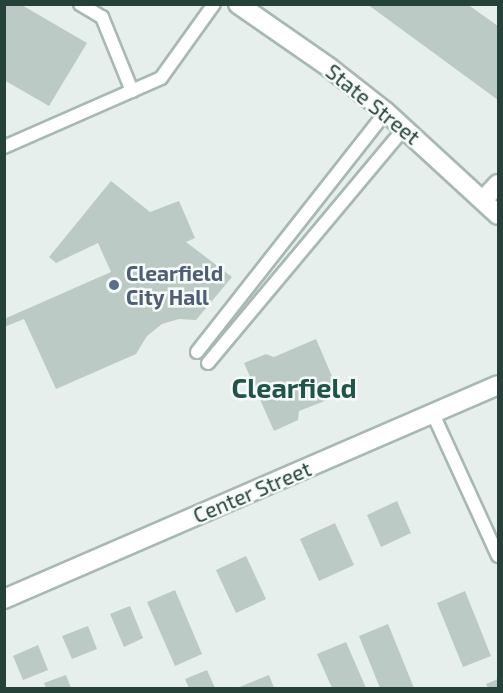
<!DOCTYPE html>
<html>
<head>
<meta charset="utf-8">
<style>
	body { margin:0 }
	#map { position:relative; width:503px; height:693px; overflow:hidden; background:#e6efeb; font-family:"Exo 2",sans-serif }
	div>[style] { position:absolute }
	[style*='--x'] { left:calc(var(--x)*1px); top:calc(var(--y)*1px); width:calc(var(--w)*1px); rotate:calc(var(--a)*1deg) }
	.building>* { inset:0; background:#bbcac4 }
	.roads { filter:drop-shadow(2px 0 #a8b8b2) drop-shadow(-2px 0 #a8b8b2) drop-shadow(0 2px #a8b8b2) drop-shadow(0 -2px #a8b8b2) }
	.lane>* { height:12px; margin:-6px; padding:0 6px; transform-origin:6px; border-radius:6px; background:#fff }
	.street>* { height:18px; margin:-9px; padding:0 9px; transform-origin:9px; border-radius:9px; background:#fff }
	.secondary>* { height:18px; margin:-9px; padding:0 9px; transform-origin:9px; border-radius:9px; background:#fff }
	.dots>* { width:16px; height:16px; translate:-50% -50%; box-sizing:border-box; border:3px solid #f7fbf9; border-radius:50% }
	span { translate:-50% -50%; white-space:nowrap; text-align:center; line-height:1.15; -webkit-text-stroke:5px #f7fbf9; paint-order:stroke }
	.street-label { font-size:21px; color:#24423a }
	.service-label { font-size:21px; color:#4e5e75; font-weight:700 }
	.left { translate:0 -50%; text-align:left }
	.district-label { font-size:27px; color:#1f5548; font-weight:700 }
	.frame { position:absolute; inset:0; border:6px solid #24423a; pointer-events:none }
</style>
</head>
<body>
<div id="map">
	<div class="building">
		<div style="clip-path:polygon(4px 4px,20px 4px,87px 43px,49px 106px,4px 80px)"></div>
		<div style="clip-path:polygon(367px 4px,467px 4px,498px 26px,498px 100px)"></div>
		<div style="clip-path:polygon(111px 181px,150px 212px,179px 201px,195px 238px,186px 242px,232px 277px,196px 320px,179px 319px,162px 324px,147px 336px,136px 354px,56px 389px,24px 319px,4px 327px,4px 319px,111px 272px,98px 243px,56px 263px,49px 257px)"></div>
		<div style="clip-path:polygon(316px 339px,340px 395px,299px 411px,298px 420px,274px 431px,244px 363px,266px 354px,274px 357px)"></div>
		<div style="clip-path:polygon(397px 501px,411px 533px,381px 547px,367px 515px)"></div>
		<div style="clip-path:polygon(335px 523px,354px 565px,319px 581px,300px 539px)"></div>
		<div style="clip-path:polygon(246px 556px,266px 599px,236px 613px,216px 570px)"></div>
		<div style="clip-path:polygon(175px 590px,202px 654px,175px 666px,147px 602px)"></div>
		<div style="clip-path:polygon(465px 591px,491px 656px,463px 667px,437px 603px)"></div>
		<div style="clip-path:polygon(130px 606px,143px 638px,124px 647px,110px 614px)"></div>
		<div style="clip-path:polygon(388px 624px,414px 688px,380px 688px,359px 636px)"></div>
		<div style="clip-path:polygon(88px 626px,97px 649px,72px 659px,62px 636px)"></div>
		<div style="clip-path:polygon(346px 642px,366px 688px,332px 688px,317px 654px)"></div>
		<div style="clip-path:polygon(38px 645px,48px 670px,23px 680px,13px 656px)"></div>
		<div style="clip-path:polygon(207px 670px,215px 688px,189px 688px,185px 679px)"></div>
		<div style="clip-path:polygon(66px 675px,71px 688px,46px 688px,44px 683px)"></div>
		<div style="clip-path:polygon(269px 675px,274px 688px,237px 688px)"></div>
		<div style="clip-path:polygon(498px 679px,498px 688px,488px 688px,486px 684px)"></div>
	</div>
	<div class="roads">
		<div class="lane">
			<div style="--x:80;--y:4;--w:26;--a:31"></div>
			<div style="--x:102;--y:17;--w:80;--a:67.9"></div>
			<div style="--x:4;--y:147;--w:171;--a:-23.7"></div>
			<div style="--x:161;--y:78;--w:91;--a:-54.4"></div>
			<div style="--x:197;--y:352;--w:305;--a:-51.8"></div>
			<div style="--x:208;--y:363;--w:305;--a:-50.1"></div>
			<div style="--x:433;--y:414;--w:156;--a:65.4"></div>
		</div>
		<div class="street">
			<div style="--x:483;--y:200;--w:22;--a:-47"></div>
			<div style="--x:4;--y:599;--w:538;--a:-23.42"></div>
		</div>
		<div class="secondary">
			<div style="--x:238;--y:4;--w:112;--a:34.8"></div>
			<div style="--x:330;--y:68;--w:71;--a:38.2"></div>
			<div style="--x:386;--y:112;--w:152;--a:42.6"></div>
		</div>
	</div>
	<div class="dots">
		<div style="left:114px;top:285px;background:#5c6f8a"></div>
	</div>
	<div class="street-label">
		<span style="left:373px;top:104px;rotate:39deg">State Street</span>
		<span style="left:252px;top:492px;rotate:-23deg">Center Street</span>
	</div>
	<div class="service-label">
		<span class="left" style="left:126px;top:285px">Clearfield<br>City Hall</span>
	</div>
	<div class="district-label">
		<span style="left:294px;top:388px">Clearfield</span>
	</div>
	<div class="frame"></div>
</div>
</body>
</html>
